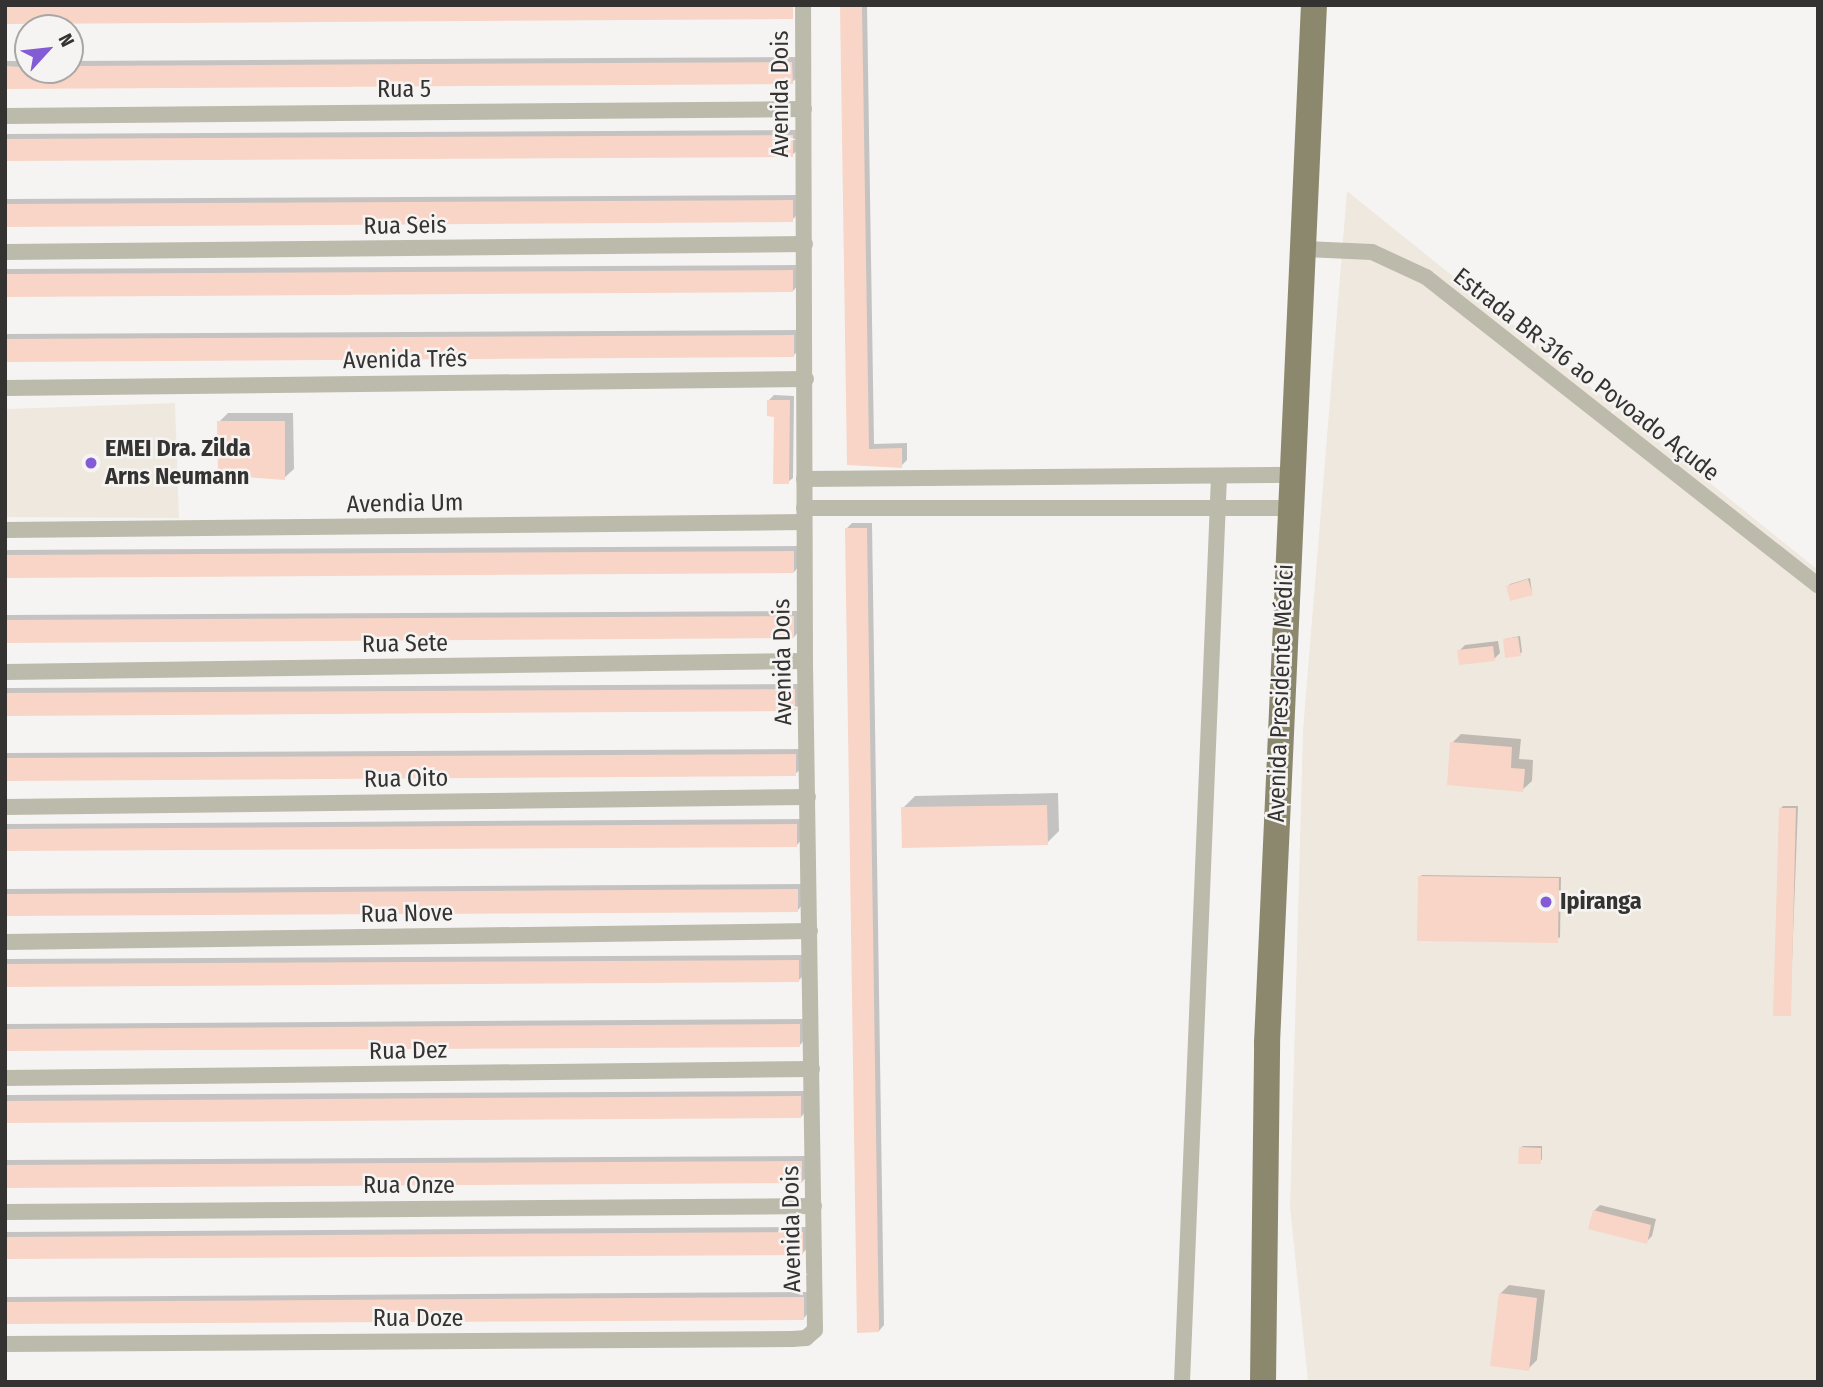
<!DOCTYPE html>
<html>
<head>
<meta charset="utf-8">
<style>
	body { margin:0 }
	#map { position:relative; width:1823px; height:1387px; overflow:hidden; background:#f6f4f2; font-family:"Fira Sans Condensed",sans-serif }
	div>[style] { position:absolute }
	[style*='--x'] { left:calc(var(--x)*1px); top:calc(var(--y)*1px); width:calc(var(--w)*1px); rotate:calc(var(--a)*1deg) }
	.built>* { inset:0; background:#efe8df }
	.shadow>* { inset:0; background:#0003 }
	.building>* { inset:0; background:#f8d5c6 }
	.street>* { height:16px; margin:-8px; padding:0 8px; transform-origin:8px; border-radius:8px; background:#bcbaab }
	.primary>* { height:26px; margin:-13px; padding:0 13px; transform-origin:13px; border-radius:13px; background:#8c886e }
	.dots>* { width:19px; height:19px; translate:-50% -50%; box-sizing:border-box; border:4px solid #f6f4f2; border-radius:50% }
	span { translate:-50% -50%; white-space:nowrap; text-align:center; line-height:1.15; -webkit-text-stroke:5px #f6f4f2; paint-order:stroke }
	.street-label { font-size:24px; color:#343332 }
	.poi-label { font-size:24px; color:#343332; font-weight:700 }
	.left { translate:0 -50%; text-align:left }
	.frame { position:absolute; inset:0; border:7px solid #343332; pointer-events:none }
	.north { position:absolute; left:14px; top:14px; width:70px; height:70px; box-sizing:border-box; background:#f6f4f2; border:2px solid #a8a7a5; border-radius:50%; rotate:63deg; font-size:19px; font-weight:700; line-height:28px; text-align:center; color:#343332 }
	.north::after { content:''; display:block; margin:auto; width:24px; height:32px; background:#825bd5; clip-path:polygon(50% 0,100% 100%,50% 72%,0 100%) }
</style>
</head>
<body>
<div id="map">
	<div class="built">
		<div style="clip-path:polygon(1347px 191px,1818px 570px,1818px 1382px,1308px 1382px,1290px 1207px,1303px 730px)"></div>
		<div style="clip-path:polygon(175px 403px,179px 518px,5px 517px,5px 409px)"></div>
	</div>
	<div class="shadow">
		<div style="clip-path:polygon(841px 5px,867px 5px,874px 444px,907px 443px,907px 460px,901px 466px,849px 463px)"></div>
		<div style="clip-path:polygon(798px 57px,798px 77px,792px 82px,5px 87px,5px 61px,28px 61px,28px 70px,70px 70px,70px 61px)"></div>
		<div style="clip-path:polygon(798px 130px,798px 150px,792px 155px,5px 160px,5px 134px)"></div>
		<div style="clip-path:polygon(798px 195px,798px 214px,792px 220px,5px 225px,5px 199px)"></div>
		<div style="clip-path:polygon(798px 265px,798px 285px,793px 291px,5px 295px,5px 269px)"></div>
		<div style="clip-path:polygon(799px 330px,799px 350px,793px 356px,5px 360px,5px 334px)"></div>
		<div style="clip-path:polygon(774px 395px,794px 396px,793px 478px,788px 482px,776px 415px,769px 400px)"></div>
		<div style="clip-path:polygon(228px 413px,293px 413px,294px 469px,284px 478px,219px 422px)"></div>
		<div style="clip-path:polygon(852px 523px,872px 523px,884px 1325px,879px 1331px,846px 529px)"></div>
		<div style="clip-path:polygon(799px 546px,799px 566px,794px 572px,5px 576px,5px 550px)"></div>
		<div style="clip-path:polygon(1530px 578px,1532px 593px,1508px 587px,1510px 584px)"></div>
		<div style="clip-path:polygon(799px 611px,799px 631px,794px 637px,5px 641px,5px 615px)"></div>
		<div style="clip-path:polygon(1520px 636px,1522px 652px,1520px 654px,1505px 639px)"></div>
		<div style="clip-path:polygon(1498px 641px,1500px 653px,1494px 659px,1459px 651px,1465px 645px)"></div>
		<div style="clip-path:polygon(800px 684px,800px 704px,795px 710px,5px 714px,5px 688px)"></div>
		<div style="clip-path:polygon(1461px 734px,1521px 739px,1519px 759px,1533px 760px,1532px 781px,1522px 790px,1452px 743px)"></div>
		<div style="clip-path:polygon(801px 749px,801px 769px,795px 774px,5px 779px,5px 753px)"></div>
		<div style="clip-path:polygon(1058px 793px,1059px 831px,1047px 843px,903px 808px,915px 796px)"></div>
		<div style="clip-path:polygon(1783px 806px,1798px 806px,1790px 1014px,1781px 808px)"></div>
		<div style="clip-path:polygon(802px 819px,802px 839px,797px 845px,5px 850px,5px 824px)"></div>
		<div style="clip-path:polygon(1422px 875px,1561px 877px,1560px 938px,1420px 877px)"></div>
		<div style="clip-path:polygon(803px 884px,803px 904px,798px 910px,5px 915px,5px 889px)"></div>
		<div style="clip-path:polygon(804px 955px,804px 975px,799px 980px,5px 985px,5px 959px)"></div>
		<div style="clip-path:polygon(805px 1019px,805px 1039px,800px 1045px,5px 1050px,5px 1024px)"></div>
		<div style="clip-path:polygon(806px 1091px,806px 1111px,801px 1117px,5px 1121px,5px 1095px)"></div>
		<div style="clip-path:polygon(1523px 1146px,1542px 1146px,1542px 1160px,1520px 1148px)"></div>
		<div style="clip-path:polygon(807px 1156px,807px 1176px,802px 1182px,5px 1186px,5px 1160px)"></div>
		<div style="clip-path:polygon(1600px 1205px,1656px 1219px,1652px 1236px,1646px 1242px,1594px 1211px)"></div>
		<div style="clip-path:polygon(808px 1227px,808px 1247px,803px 1253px,5px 1257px,5px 1232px)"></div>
		<div style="clip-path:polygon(1509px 1285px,1545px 1290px,1537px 1360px,1528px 1369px,1500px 1294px)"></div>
		<div style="clip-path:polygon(809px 1292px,809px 1312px,804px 1318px,5px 1323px,5px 1297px)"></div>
	</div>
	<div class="building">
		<div style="clip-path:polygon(5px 5px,793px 5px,793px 19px,5px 24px)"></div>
		<div style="clip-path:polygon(840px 5px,862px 5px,869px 449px,902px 448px,902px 468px,847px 465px)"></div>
		<div style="clip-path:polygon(792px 62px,793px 84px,5px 89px,5px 66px,70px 70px,70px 66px)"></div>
		<div style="clip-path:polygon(793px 135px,793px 157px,5px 161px,5px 139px)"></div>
		<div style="clip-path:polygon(793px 200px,793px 222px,5px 227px,5px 204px)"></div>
		<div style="clip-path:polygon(793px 270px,793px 292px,5px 297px,5px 274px)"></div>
		<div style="clip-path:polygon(794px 335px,794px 357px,5px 362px,5px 339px)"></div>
		<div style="clip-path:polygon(767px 400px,790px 400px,789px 484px,773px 484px,774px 417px,767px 416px)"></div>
		<div style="clip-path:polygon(217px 421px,285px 421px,285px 480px,218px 475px)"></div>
		<div style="clip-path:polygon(845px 528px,867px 528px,879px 1332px,857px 1333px)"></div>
		<div style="clip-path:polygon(794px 551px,794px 573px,5px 578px,5px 555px)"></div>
		<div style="clip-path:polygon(1528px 579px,1533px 595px,1510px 601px,1506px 586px)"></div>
		<div style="clip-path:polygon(794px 616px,794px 638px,5px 643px,5px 620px)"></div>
		<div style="clip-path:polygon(1518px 637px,1521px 656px,1505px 658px,1503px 639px)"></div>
		<div style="clip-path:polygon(1493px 646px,1495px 661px,1459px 665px,1457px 650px)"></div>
		<div style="clip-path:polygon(795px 689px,795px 711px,5px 716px,5px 693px)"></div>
		<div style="clip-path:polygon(1450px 742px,1512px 747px,1511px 768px,1525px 769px,1523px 792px,1447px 785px)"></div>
		<div style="clip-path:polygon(796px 754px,796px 776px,5px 781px,5px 758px)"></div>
		<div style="clip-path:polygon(1047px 805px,1048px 845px,902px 848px,901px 807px)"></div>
		<div style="clip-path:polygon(1779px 808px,1796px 808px,1791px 1016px,1773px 1016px)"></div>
		<div style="clip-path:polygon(797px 824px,797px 847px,5px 851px,5px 829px)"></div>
		<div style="clip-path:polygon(1418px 876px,1559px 878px,1558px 943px,1417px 941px)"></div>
		<div style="clip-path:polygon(798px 889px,798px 912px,5px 916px,5px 894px)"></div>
		<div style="clip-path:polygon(799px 960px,799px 982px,5px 987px,5px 964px)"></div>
		<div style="clip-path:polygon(800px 1024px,800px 1047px,5px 1051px,5px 1029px)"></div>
		<div style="clip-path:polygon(801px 1096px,801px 1118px,5px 1123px,5px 1101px)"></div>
		<div style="clip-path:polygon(1519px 1147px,1541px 1148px,1541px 1164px,1518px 1164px)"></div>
		<div style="clip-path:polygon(802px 1161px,802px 1183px,5px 1188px,5px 1165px)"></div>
		<div style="clip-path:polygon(1593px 1210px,1651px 1225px,1647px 1244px,1588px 1229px)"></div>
		<div style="clip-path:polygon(803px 1232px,803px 1255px,5px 1259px,5px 1237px)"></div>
		<div style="clip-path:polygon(1499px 1293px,1537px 1298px,1529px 1371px,1490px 1366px)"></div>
		<div style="clip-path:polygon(804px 1297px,804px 1320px,5px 1324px,5px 1302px)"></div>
	</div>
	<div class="street">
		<div style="--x:5;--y:116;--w:799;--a:-0.5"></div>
		<div style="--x:1305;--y:249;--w:67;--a:2.6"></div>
		<div style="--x:1372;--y:252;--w:60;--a:24.8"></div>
		<div style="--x:1426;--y:277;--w:499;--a:38.2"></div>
		<div style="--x:5;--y:252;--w:800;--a:-0.57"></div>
		<div style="--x:5;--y:388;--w:801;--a:-0.64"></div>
		<div style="--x:804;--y:479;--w:487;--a:-0.5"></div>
		<div style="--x:804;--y:508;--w:486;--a:0"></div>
		<div style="--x:5;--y:530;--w:799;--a:-0.57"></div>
		<div style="--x:5;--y:672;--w:800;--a:-0.79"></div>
		<div style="--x:5;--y:807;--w:803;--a:-0.71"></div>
		<div style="--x:5;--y:942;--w:805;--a:-0.78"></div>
		<div style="--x:5;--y:1078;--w:807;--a:-0.64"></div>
		<div style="--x:5;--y:1212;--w:809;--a:-0.42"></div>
		<div style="--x:5;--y:1344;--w:787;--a:-0.36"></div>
		<div style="--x:792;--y:1339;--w:14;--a:-4"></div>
		<div style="--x:806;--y:1338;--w:12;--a:-42"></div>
		<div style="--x:815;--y:1330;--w:669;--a:-90.86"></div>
		<div style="--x:805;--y:661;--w:656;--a:-90.17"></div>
		<div style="--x:1182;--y:1382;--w:906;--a:-87.66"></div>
	</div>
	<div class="primary">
		<div style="--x:1263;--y:1382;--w:339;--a:-89.3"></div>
		<div style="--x:1267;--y:1043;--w:1039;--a:-87.41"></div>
	</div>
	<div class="dots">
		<div style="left:91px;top:463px;background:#825bd5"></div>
		<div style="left:1546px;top:902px;background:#825bd5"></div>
	</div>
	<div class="street-label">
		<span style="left:404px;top:90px">Rua 5</span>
		<span style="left:781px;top:94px;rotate:-90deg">Avenida Dois</span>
		<span style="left:405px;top:226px;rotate:-1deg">Rua Seis</span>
		<span style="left:405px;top:360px;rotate:-1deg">Avenida Três</span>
		<span style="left:1586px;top:375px;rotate:38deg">Estrada BR-316 ao Povoado Açude</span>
		<span style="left:405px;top:504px;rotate:-1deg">Avendia Um</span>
		<span style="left:405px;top:644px;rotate:-1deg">Rua Sete</span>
		<span style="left:783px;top:662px;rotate:-91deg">Avenida Dois</span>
		<span style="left:1281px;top:693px;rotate:-88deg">Avenida Presidente Médici</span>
		<span style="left:406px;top:779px;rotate:-1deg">Rua Oito</span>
		<span style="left:407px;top:914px;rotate:-1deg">Rua Nove</span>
		<span style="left:408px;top:1051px;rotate:-1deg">Rua Dez</span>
		<span style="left:409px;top:1186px">Rua Onze</span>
		<span style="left:792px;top:1229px;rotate:-91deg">Avenida Dois</span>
		<span style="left:418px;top:1319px">Rua Doze</span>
	</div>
	<div class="poi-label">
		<span class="left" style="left:105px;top:463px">EMEI Dra. Zilda<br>Arns Neumann</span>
		<span class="left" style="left:1560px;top:902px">Ipiranga</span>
	</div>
	<div class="frame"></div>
	<div class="north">N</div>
</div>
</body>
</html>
